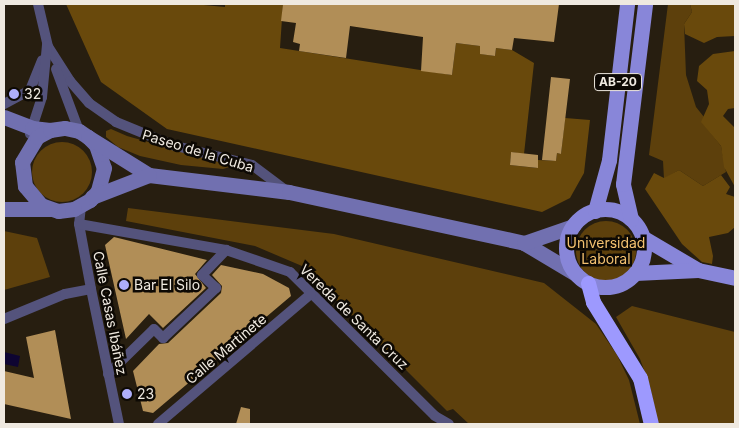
<!DOCTYPE html>
<html>
<head>
<meta charset="utf-8">
<style>
	body { margin:0 }
	#map { position:relative; width:739px; height:428px; overflow:hidden; background:#271e10; font-family:Inter,sans-serif }
	div>[style] { position:absolute }
	[style*='--x'] { left:calc(var(--x)*1px); top:calc(var(--y)*1px); width:calc(var(--w)*1px); rotate:calc(var(--a)*1deg) }
	.green>* { inset:0; background:#5d400c }
	.round { border-radius:50% }
	.forest>* { inset:0; background:#69490c }
	.water>* { inset:0; background:#0e0532 }
	.building>* { inset:0; background:#b18e57 }
	.street>* { height:10px; margin:-5px; padding:0 5px; transform-origin:5px; border-radius:5px; background:#54537c }
	.secondary>* { height:15px; margin:-7.5px; padding:0 7.5px; transform-origin:7.5px; border-radius:7.5px; background:#7170b0 }
	.primary>* { height:15px; margin:-7.5px; padding:0 7.5px; transform-origin:7.5px; border-radius:7.5px; background:#8886d9 }
	.primary>.ring { margin:-7.5px; padding:0; box-sizing:content-box; background:none; border:15px solid #8886d9; border-radius:50% }
	.highway>* { height:15px; margin:-7.5px; padding:0 7.5px; transform-origin:7.5px; border-radius:7.5px; background:#9d99fe }
	.dots>* { width:14px; height:14px; translate:-50% -50%; box-sizing:border-box; border:2px solid #0d0904; border-radius:50% }
	span { translate:-50% -50%; white-space:nowrap; text-align:center; line-height:1.15; -webkit-text-stroke:5px #0d0904; paint-order:stroke }
	.shield-label span { padding:1px 4px; background:#0d0904; border:1px solid; border-radius:4px; -webkit-text-stroke-width:0 }
	.shield-label { font-size:12px; color:#efe9e0; font-weight:700 }
	.poi-label { font-size:14px; color:#efe9e0 }
	.left { translate:0 -50%; text-align:left }
	.street-label { font-size:14px; color:#efe9e0 }
	.park-label { font-size:14px; color:#f3c170 }
	.frame { position:absolute; inset:0; border:5px solid #efe9e0; pointer-events:none }
</style>
</head>
<body>
<div id="map">
	<div class="green">
		<div style="clip-path:polygon(668px 4px,690px 4px,692px 12px,684px 24px,686px 75px,696px 107px,704px 117px,702px 122px,721px 146px,726px 172px,703px 186px,679px 170px,664px 179px,663px 161px,649px 155px)"></div>
		<div style="clip-path:polygon(111px 129px,127px 136px,233px 166px,223px 169px,181px 165px,140px 156px,118px 147px,106px 137px,106px 131px)"></div>
		<div class="round" style="left:32px;top:142px;width:60px;height:60px"></div>
		<div style="clip-path:polygon(128px 208px,334px 234px,544px 283px,596px 324px,617px 355px,629px 380px,640px 424px,469px 424px,453px 409px,447px 411px,302px 266px,255px 246px,126px 221px)"></div>
		<div class="round" style="left:576px;top:221px;width:60px;height:60px"></div>
		<div style="clip-path:polygon(4px 231px,37px 238px,50px 277px,4px 290px)"></div>
		<div style="clip-path:polygon(632px 306px,735px 332px,735px 424px,658px 424px,650px 386px,640px 359px,616px 317px)"></div>
	</div>
	<div class="forest">
		<div style="clip-path:polygon(66px 4px,193px 4px,225px 7px,225px 4px,283px 4px,280px 48px,452px 75px,456px 43px,480px 46px,481px 54px,495px 56px,496px 48px,512px 50px,534px 63px,524px 154px,511px 152px,510px 165px,537px 168px,538px 160px,556px 161px,557px 153px,561px 154px,565px 118px,590px 120px,584px 173px,570px 198px,542px 212px,167px 129px,101px 82px)"></div>
		<div style="clip-path:polygon(690px 4px,735px 4px,735px 36px,717px 37px,704px 43px,685px 34px,684px 24px,692px 12px)"></div>
		<div style="clip-path:polygon(735px 51px,735px 108px,728px 109px,723px 116px,735px 128px,735px 187px,724px 167px,721px 146px,701px 122px,709px 104px,707px 90px,697px 81px,699px 66px,713px 54px)"></div>
		<div style="clip-path:polygon(679px 170px,703px 186px,721px 175px,730px 187px,726px 194px,735px 197px,735px 227px,728px 233px,709px 237px,713px 256px,712px 264px,702px 262px,682px 244px,645px 189px,654px 173px,664px 178px)"></div>
	</div>
	<div class="water">
		<div style="clip-path:polygon(4px 352px,20px 356px,18px 367px,4px 364px)"></div>
	</div>
	<div class="building">
		<div style="clip-path:polygon(283px 4px,559px 4px,554px 42px,514px 38px,512px 50px,496px 48px,495px 56px,480px 54px,480px 46px,456px 43px,452px 75px,421px 71px,423px 37px,350px 26px,346px 58px,299px 51px,300px 44px,293px 42px,296px 23px,281px 21px)"></div>
		<div style="clip-path:polygon(551px 77px,570px 79px,561px 154px,557px 153px,556px 161px,542px 160px)"></div>
		<div style="clip-path:polygon(511px 152px,538px 155px,538px 168px,510px 165px)"></div>
		<div style="clip-path:polygon(114px 237px,207px 260px,195px 274px,206px 288px,163px 328px,149px 314px,126px 339px,105px 245px)"></div>
		<div style="clip-path:polygon(221px 265px,263px 274px,289px 288px,291px 296px,153px 413px,143px 411px,133px 371px,159px 344px,168px 343px,221px 293px,222px 286px,212px 275px)"></div>
		<div style="clip-path:polygon(55px 330px,71px 419px,4px 404px,4px 371px,34px 378px,26px 337px)"></div>
		<div style="clip-path:polygon(241px 407px,250px 409px,250px 424px,236px 424px)"></div>
	</div>
	<div class="street">
		<div style="--x:38;--y:4;--w:48;--a:76.8"></div>
		<div style="--x:47;--y:45;--w:43;--a:57.4"></div>
		<div style="--x:70;--y:81;--w:29;--a:49"></div>
		<div style="--x:89;--y:103;--w:33;--a:35"></div>
		<div style="--x:116;--y:122;--w:61;--a:22.3"></div>
		<div style="--x:172;--y:145;--w:82;--a:14"></div>
		<div style="--x:252;--y:165;--w:45;--a:36.9"></div>
		<div style="--x:56;--y:69;--w:66;--a:69.6"></div>
		<div style="--x:4;--y:104;--w:30;--a:-28"></div>
		<div style="--x:30;--y:90;--w:32;--a:-68"></div>
		<div style="--x:30;--y:134;--w:39;--a:-72"></div>
		<div style="--x:42;--y:97;--w:52;--a:-84.5"></div>
		<div style="--x:81;--y:206;--w:18;--a:96"></div>
		<div style="--x:79;--y:224;--w:66;--a:79.5"></div>
		<div style="--x:91;--y:289;--w:138;--a:78.3"></div>
		<div style="--x:79;--y:224;--w:149;--a:10"></div>
		<div style="--x:226;--y:250;--w:68;--a:19"></div>
		<div style="--x:290;--y:272;--w:204;--a:44.8"></div>
		<div style="--x:435;--y:416;--w:16;--a:30"></div>
		<div style="--x:4;--y:319;--w:66;--a:-22.3"></div>
		<div style="--x:65;--y:294;--w:26;--a:-11"></div>
		<div style="--x:108;--y:374;--w:64;--a:-44.4"></div>
		<div style="--x:154;--y:329;--w:13;--a:45"></div>
		<div style="--x:163;--y:338;--w:73;--a:-43.3"></div>
		<div style="--x:216;--y:288;--w:19;--a:-137"></div>
		<div style="--x:202;--y:275;--w:35;--a:-46"></div>
		<div style="--x:158;--y:424;--w:201;--a:-40.4"></div>
	</div>
	<div class="secondary">
		<div style="--x:4;--y:117;--w:30;--a:21"></div>
		<div style="--x:32;--y:128;--w:18;--a:6"></div>
		<div style="--x:88;--y:137;--w:11;--a:45"></div>
		<div style="--x:96;--y:145;--w:24;--a:71"></div>
		<div style="--x:104;--y:168;--w:24;--a:105"></div>
		<div style="--x:98;--y:191;--w:12;--a:132"></div>
		<div style="--x:90;--y:200;--w:18;--a:151"></div>
		<div style="--x:74;--y:209;--w:16;--a:173"></div>
		<div style="--x:58;--y:211;--w:18;--a:-161"></div>
		<div style="--x:41;--y:205;--w:25;--a:-130"></div>
		<div style="--x:25;--y:186;--w:24;--a:-97"></div>
		<div style="--x:22;--y:162;--w:29;--a:-59"></div>
		<div style="--x:37;--y:137;--w:15;--a:-28"></div>
		<div style="--x:50;--y:130;--w:15;--a:-8"></div>
		<div style="--x:65;--y:128;--w:14;--a:12"></div>
		<div style="--x:79;--y:131;--w:11;--a:34"></div>
		<div style="--x:88;--y:137;--w:72;--a:31.9"></div>
		<div style="--x:149;--y:175;--w:141;--a:6.9"></div>
		<div style="--x:289;--y:192;--w:240;--a:12.2"></div>
		<div style="--x:524;--y:243;--w:61;--a:30.8"></div>
		<div style="--x:92;--y:197;--w:61;--a:-21.1"></div>
		<div style="--x:4;--y:209;--w:46;--a:0"></div>
		<div style="--x:524;--y:243;--w:52;--a:-19.1"></div>
	</div>
	<div class="primary">
		<div class="ring" style="left:566px;top:209px;width:63px;height:63px"></div>
		<div style="--x:595;--y:211;--w:53;--a:-74.6"></div>
		<div style="--x:609;--y:160;--w:157;--a:-83.4"></div>
		<div style="--x:631;--y:219;--w:36;--a:-103"></div>
		<div style="--x:623;--y:184;--w:181;--a:-83"></div>
		<div style="--x:642;--y:237;--w:65;--a:30.5"></div>
		<div style="--x:635;--y:273;--w:63;--a:-2.7"></div>
		<div style="--x:698;--y:270;--w:38;--a:12"></div>
	</div>
	<div class="highway">
		<div style="--x:588;--y:283;--w:20;--a:75"></div>
		<div style="--x:593;--y:302;--w:89;--a:58.3"></div>
		<div style="--x:640;--y:378;--w:47;--a:76.6"></div>
	</div>
	<div class="dots">
		<div style="left:14px;top:94px;background:#aeaefa"></div>
		<div style="left:124px;top:285px;background:#aeaefa"></div>
		<div style="left:127px;top:394px;background:#aeaefa"></div>
	</div>
	<div class="shield-label">
		<span style="left:618px;top:82px">AB-20</span>
	</div>
	<div class="poi-label">
		<span class="left" style="left:24px;top:94px">32</span>
		<span class="left" style="left:134px;top:285px">Bar El Silo</span>
		<span class="left" style="left:137px;top:394px">23</span>
	</div>
	<div class="street-label">
		<span style="left:198px;top:151px;rotate:17deg">Paseo de la Cuba</span>
		<span style="left:110px;top:313px;rotate:79deg">Calle Casas Ibáñez</span>
		<span style="left:354px;top:317px;rotate:44deg">Vereda de Santa Cruz</span>
		<span style="left:226px;top:349px;rotate:-40deg">Calle Martinete</span>
	</div>
	<div class="park-label">
		<span style="left:606px;top:251px">Universidad<br>Laboral</span>
	</div>
	<div class="frame"></div>
</div>
</body>
</html>
